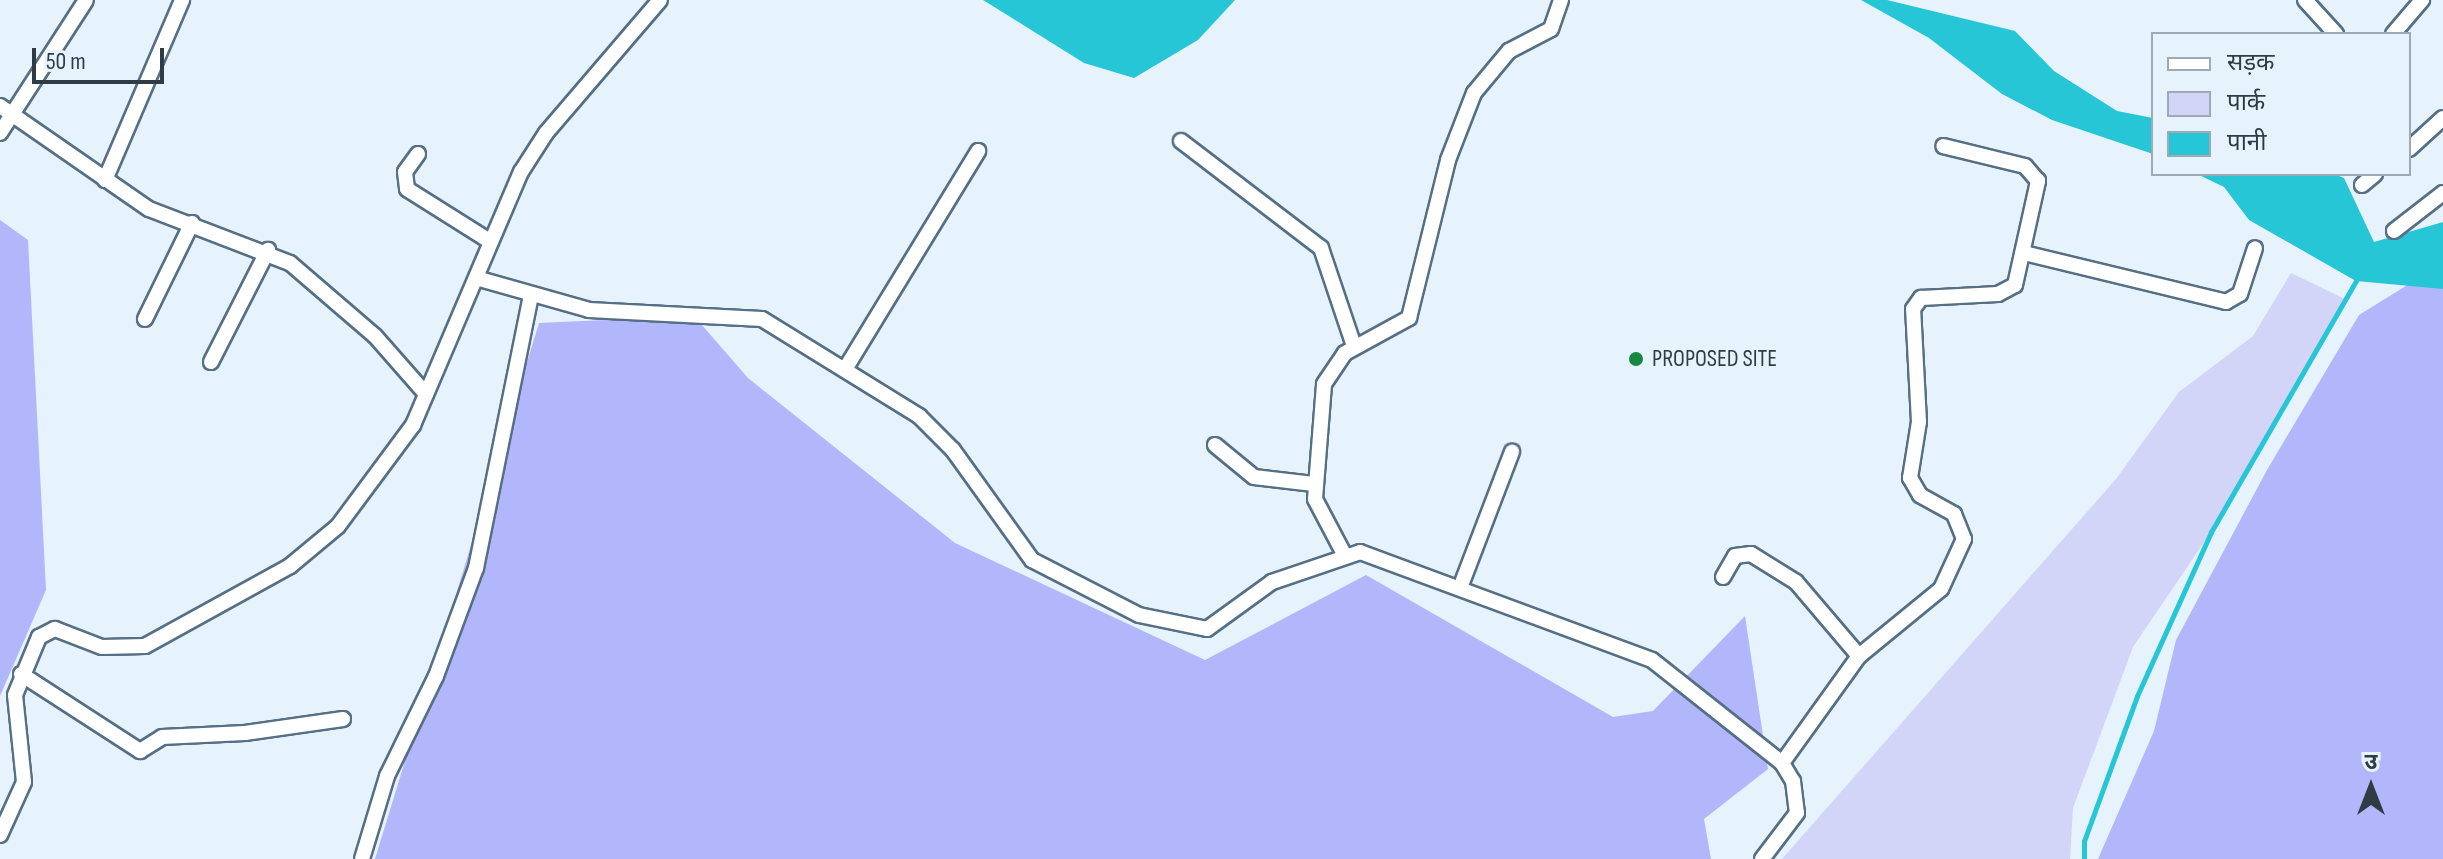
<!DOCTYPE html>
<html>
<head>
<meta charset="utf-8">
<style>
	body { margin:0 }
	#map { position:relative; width:2443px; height:859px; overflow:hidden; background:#e6f2fc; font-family:"Sofia Sans Condensed","Noto Sans Devanagari",sans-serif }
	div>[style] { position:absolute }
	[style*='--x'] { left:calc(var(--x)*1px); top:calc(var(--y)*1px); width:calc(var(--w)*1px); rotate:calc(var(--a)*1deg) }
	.green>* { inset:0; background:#d2d5f7 }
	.forest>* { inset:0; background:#b2b6fb }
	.water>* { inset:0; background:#27c6d7 }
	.stream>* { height:5px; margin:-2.5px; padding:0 2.5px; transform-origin:2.5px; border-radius:2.5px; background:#27c6d7 }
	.roads { filter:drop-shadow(2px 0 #556f85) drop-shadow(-2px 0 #556f85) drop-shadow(0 2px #556f85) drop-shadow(0 -2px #556f85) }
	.street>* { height:14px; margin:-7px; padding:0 7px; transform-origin:7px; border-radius:7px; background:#fff }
	.dots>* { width:22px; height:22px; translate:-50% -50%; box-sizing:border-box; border:4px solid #e6f2fc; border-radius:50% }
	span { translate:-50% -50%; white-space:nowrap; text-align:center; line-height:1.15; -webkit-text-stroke:7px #e6f2fc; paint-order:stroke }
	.poi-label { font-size:24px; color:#303c45 }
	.left { translate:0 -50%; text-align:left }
	.legend { position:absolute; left:2151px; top:32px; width:260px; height:144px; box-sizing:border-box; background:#e6f2fc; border:2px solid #9da9b3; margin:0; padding:10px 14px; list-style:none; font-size:24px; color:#303c45 }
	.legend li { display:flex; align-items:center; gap:16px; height:40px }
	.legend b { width:40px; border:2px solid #9da9b3 }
	.north { position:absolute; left:2331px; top:747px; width:80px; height:80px; -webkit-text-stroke:6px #e6f2fc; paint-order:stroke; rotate:0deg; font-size:22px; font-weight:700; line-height:32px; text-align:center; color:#303c45 }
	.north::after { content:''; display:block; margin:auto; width:28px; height:36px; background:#303c45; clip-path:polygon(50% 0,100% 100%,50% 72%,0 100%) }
	.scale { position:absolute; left:32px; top:48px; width:132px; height:36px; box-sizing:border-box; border:4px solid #303c45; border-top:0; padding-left:10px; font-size:24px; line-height:28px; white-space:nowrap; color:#303c45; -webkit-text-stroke:6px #e6f2fc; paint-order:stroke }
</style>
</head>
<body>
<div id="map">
	<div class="green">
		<div style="clip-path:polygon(2291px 273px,2345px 299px,2211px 532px,2133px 647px,2073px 808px,2070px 859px,1782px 859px,2116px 479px,2179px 392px,2253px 336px)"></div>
	</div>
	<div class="forest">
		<div style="clip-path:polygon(0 220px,28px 240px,46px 590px,0 696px)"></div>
		<div style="clip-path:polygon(2443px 263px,2443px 859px,2098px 859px,2154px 731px,2176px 640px,2267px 470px,2359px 315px)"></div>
		<div style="clip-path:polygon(694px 316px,748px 378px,955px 543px,1205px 660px,1366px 575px,1613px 717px,1653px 711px,1745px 616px,1768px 769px,1704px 819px,1711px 859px,375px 859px,539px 323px)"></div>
	</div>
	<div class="water">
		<div style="clip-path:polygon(983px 0,1235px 0,1198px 40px,1134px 78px,1084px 63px)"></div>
		<div style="clip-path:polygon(1861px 0,1887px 0,2015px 31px,2054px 71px,2117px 111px,2153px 118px,2153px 154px,2052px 120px,2002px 94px,1929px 38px)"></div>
		<div style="clip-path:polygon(2197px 174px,2334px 174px,2344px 178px,2374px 242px,2443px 222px,2443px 289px,2356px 281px,2249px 220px,2224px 187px)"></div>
	</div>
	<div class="stream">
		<div style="--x:2084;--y:859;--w:18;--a:-90"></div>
		<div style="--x:2084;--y:841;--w:154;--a:-69.9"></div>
		<div style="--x:2137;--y:696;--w:180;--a:-65.7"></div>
		<div style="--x:2211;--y:532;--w:290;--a:-60"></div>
	</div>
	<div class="roads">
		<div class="street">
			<div style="--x:2305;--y:0;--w:46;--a:47.6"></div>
			<div style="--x:2393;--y:34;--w:45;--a:-49.5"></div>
			<div style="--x:0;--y:106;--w:181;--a:34.7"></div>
			<div style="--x:149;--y:209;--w:151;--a:21"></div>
			<div style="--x:290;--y:263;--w:112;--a:40.7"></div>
			<div style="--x:375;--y:336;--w:77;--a:48.7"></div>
			<div style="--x:0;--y:133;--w:158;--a:-57.1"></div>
			<div style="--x:1181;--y:141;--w:176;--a:37.4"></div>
			<div style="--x:1321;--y:248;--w:103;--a:71.4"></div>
			<div style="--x:2409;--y:149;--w:46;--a:-42.4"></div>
			<div style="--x:418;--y:154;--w:22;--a:126"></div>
			<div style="--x:405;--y:172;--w:17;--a:83"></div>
			<div style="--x:407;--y:189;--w:99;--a:32.2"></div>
			<div style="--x:105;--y:180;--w:196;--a:-66.8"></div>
			<div style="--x:2362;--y:185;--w:17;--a:-40"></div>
			<div style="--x:2394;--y:231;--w:62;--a:-37.8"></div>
			<div style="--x:2024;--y:253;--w:208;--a:13.6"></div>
			<div style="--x:2226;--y:302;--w:16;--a:-30"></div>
			<div style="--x:2240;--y:294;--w:48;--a:-71.9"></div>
			<div style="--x:476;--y:278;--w:117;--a:15.8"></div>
			<div style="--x:589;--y:310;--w:173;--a:3"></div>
			<div style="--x:762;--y:319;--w:185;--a:31.7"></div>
			<div style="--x:919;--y:416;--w:48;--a:45"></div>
			<div style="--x:953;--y:450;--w:135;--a:54.3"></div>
			<div style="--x:1032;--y:560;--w:120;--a:27.2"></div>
			<div style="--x:1139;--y:615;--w:69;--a:11.6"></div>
			<div style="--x:1207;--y:629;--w:80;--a:-35.9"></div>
			<div style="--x:1272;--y:582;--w:93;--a:-18.8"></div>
			<div style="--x:1360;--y:552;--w:311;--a:20.3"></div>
			<div style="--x:1652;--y:660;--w:166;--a:38.4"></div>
			<div style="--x:1782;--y:763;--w:21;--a:59"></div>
			<div style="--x:1793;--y:781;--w:32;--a:83"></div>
			<div style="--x:1797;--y:813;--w:58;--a:127.3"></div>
			<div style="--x:145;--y:319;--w:107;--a:-63.9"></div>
			<div style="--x:211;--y:362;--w:126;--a:-63"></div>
			<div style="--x:847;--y:366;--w:252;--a:-58.6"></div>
			<div style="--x:1215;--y:445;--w:50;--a:39.4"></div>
			<div style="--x:1254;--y:477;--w:60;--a:6.7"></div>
			<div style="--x:1344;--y:554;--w:62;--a:-117.8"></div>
			<div style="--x:1315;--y:499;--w:115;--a:-85.5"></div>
			<div style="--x:1324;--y:384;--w:37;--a:-56"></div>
			<div style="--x:1345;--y:353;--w:73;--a:-28.7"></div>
			<div style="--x:1409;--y:318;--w:163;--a:-76.1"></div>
			<div style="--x:1448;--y:160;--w:72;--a:-68.8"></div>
			<div style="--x:1474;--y:93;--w:55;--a:-50.2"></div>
			<div style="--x:1509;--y:51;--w:47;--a:-27.6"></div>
			<div style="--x:1551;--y:29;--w:31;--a:-71"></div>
			<div style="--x:1723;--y:577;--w:24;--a:-60"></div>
			<div style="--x:1735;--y:556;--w:16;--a:-7"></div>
			<div style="--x:1751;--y:554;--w:53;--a:31.9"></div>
			<div style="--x:1796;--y:582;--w:97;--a:49.6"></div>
			<div style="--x:1460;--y:588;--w:146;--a:-69.1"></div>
			<div style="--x:21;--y:674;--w:142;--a:32.9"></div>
			<div style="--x:140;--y:751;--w:26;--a:-32"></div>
			<div style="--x:162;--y:737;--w:83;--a:-2.8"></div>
			<div style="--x:245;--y:733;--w:99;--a:-8.1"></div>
			<div style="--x:1782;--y:763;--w:132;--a:-54.3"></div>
			<div style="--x:1859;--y:656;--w:106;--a:-39.3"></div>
			<div style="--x:1941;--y:589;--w:55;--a:-65.3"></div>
			<div style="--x:1964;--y:539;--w:27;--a:-112"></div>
			<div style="--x:1954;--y:514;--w:39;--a:-151"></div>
			<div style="--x:1920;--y:495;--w:20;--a:-120"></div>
			<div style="--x:1910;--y:478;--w:57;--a:-80.9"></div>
			<div style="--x:1919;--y:422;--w:113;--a:-93"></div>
			<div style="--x:1913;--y:309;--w:14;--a:-54"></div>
			<div style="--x:1921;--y:298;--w:77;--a:-3"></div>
			<div style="--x:1998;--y:294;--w:19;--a:-28"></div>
			<div style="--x:2015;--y:285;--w:107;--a:-77.5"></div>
			<div style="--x:2038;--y:181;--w:20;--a:-131"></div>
			<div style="--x:2025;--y:166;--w:84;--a:-166.3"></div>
			<div style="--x:0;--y:835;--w:58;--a:-65.6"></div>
			<div style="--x:24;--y:782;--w:87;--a:-95.9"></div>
			<div style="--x:15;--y:695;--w:63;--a:-67.5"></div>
			<div style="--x:39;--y:637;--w:18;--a:-27"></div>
			<div style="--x:55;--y:629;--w:50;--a:21"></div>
			<div style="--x:102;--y:647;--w:43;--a:-1.3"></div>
			<div style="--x:145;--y:646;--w:166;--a:-28.9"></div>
			<div style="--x:290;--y:566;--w:62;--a:-39.8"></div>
			<div style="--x:338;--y:526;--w:126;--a:-53.4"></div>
			<div style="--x:413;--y:425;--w:275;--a:-66.9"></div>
			<div style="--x:521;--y:172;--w:46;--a:-57.3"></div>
			<div style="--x:546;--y:133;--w:175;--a:-49.4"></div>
			<div style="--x:362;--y:859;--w:87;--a:-73.2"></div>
			<div style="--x:387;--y:776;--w:111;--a:-63.9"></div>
			<div style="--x:436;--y:676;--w:115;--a:-69.7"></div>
			<div style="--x:476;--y:568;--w:279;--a:-78.6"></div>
		</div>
	</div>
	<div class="dots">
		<div style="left:1636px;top:359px;background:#168840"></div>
	</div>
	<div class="poi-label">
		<span class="left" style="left:1652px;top:359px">PROPOSED SITE</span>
	</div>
	<ul class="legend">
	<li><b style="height:10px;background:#fff"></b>सड़क</li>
	<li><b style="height:22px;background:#d2d5f7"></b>पार्क</li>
	<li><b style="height:22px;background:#27c6d7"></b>पानी</li>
	</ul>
	<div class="north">उ</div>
	<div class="scale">50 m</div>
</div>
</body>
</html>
